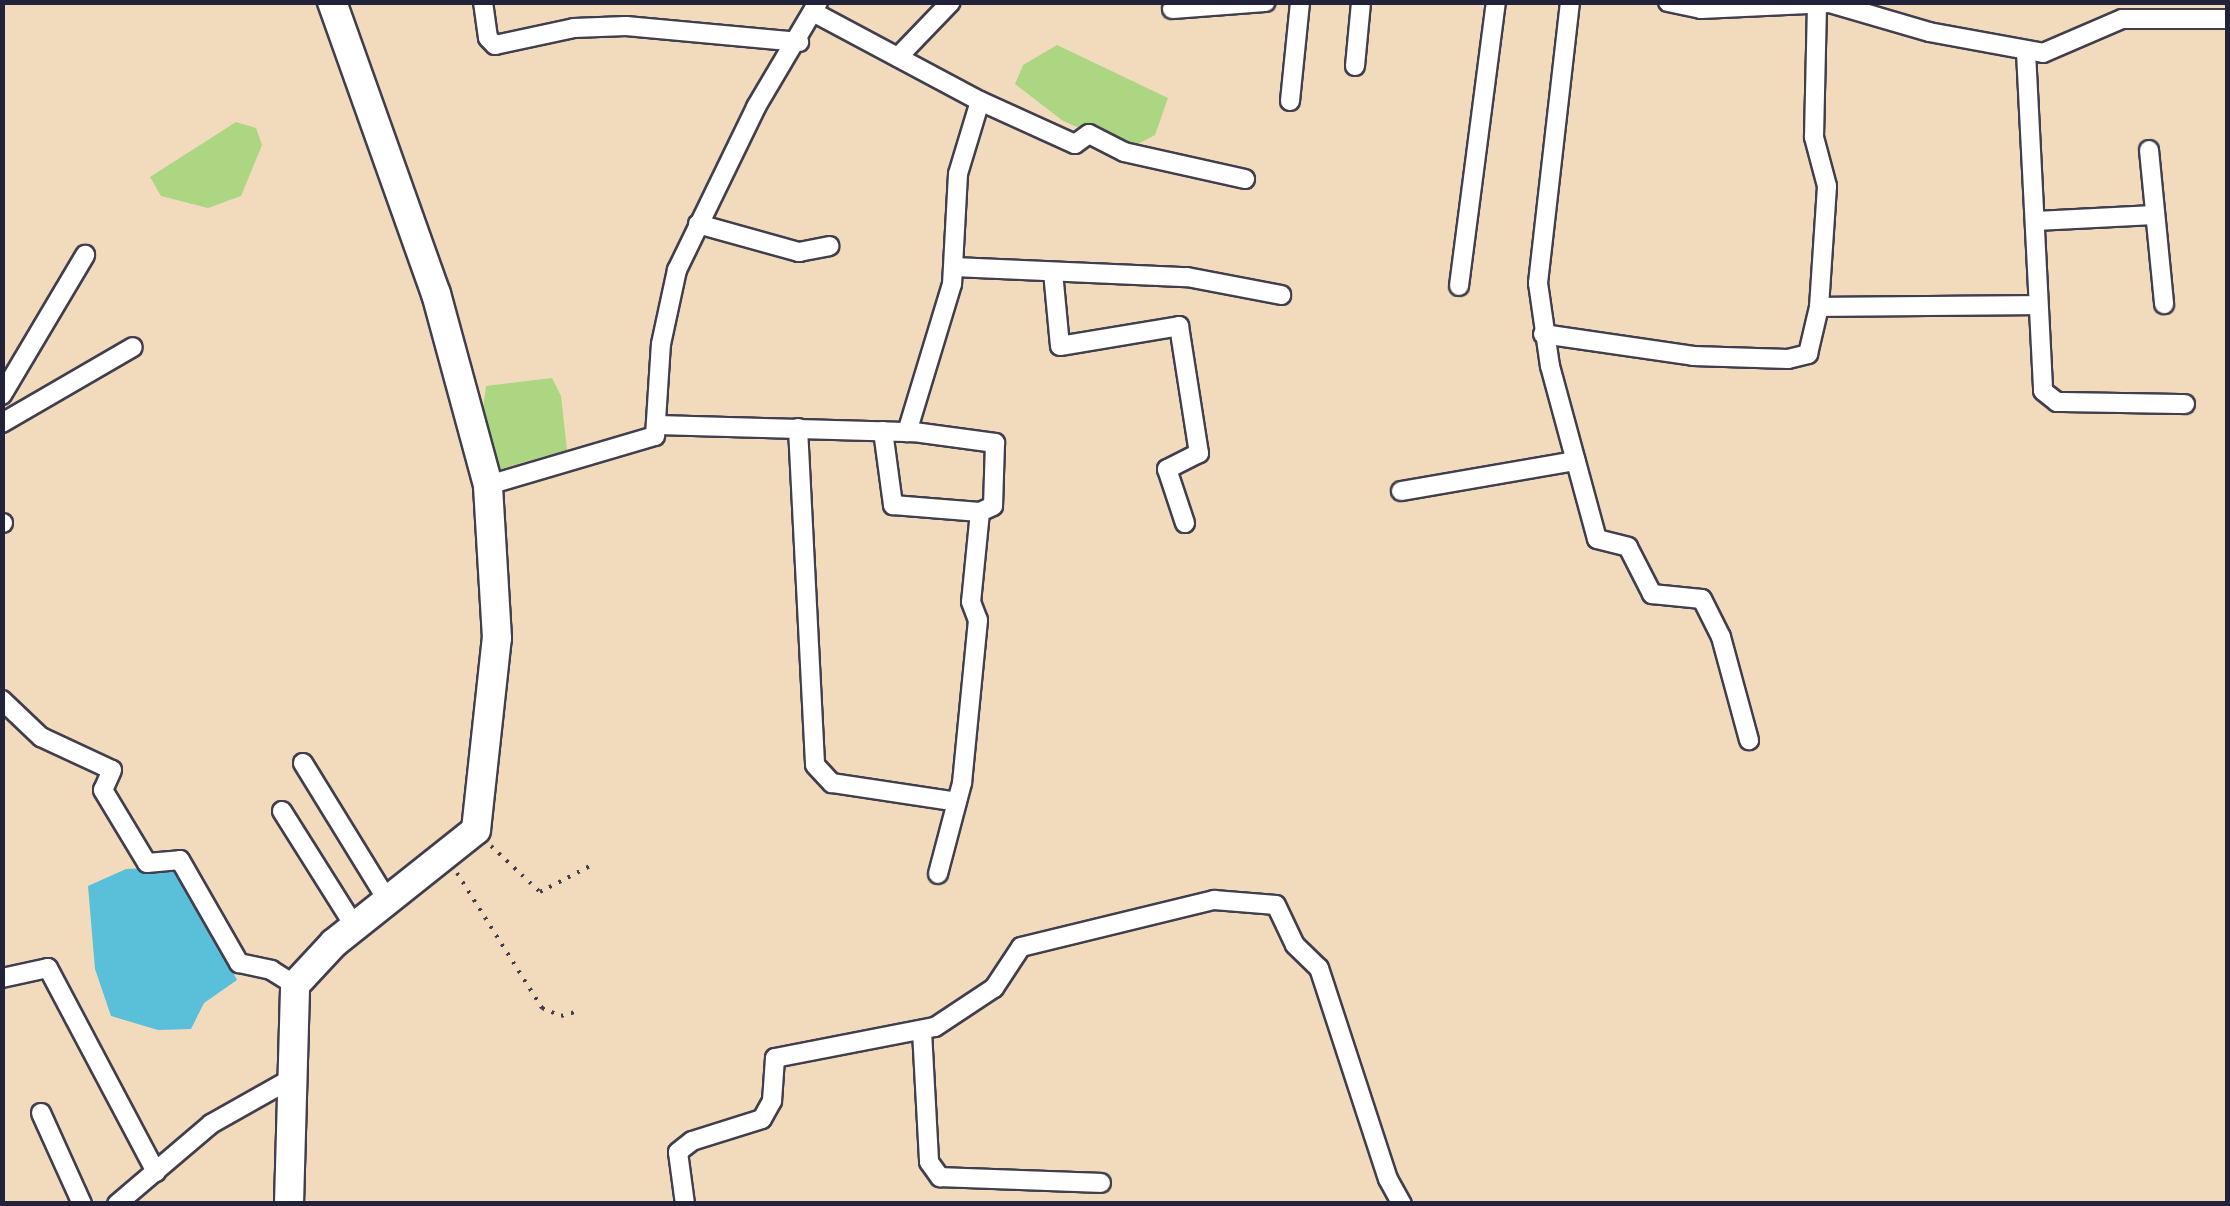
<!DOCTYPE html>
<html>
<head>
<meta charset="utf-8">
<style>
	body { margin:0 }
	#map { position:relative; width:2230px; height:1206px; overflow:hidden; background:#f2dbbc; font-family:Pangolin,sans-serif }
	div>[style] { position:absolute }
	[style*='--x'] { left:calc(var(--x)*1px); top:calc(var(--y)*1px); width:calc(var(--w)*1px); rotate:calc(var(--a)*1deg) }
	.green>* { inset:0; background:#acd682 }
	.water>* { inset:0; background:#5abfd8 }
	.path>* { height:4px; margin-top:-2px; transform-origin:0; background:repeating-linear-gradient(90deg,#413e4e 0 2.5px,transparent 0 10.5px) }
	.roads { filter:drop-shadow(2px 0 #413e4e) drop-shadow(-2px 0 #413e4e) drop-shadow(0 2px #413e4e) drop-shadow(0 -2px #413e4e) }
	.street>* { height:18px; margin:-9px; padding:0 9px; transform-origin:9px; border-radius:9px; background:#fff }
	.secondary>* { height:28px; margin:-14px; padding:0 14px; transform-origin:14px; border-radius:14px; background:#fff }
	span { translate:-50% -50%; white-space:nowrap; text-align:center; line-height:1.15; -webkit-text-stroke:8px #fbf7ec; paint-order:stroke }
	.frame { position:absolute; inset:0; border:5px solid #22223b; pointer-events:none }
</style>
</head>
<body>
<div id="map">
	<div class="green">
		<div style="clip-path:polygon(1057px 45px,1168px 98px,1155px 135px,1128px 149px,1063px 121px,1015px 84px,1023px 65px)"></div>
		<div style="clip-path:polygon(236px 122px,256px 128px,262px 145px,241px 196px,208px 208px,161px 196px,150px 177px)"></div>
		<div style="clip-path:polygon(552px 378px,561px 396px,567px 450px,497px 470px,482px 418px,486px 386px)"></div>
	</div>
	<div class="water">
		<div style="clip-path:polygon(170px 867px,190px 890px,237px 980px,204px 1003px,191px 1029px,158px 1030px,111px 1016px,95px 969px,88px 886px,126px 869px)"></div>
	</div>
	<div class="path">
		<div style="--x:491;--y:846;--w:67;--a:43.2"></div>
		<div style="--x:540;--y:892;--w:56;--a:-27.5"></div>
		<div style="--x:457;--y:873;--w:160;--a:57.8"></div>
		<div style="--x:542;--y:1008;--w:21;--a:23"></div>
		<div style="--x:561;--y:1016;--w:15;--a:-16"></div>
	</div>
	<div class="roads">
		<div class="street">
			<div style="--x:483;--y:2;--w:36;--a:82"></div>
			<div style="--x:488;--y:38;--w:10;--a:45"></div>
			<div style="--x:495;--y:45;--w:81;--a:-12.1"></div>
			<div style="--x:574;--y:28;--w:52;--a:-2.2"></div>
			<div style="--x:626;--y:26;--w:174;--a:5.3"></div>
			<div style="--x:1570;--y:2;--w:283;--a:96.5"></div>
			<div style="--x:1538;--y:283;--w:84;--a:81.8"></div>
			<div style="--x:1550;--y:366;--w:179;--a:74.8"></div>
			<div style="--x:1597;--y:539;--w:32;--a:14"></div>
			<div style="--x:1628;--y:547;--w:53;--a:62.9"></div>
			<div style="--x:1652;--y:594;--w:50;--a:5.7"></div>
			<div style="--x:1702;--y:599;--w:42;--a:63.4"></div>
			<div style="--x:1721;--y:637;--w:107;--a:74.8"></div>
			<div style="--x:1668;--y:2;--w:34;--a:12"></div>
			<div style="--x:1701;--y:9;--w:129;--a:-2.7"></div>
			<div style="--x:1830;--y:3;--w:103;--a:16.3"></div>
			<div style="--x:1929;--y:32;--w:116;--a:10.4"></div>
			<div style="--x:2043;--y:53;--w:86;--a:-23.3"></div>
			<div style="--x:2122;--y:19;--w:106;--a:0"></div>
			<div style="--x:1172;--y:9;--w:94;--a:-4.3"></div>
			<div style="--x:813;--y:12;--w:189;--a:28.1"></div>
			<div style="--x:980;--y:101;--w:76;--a:106.8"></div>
			<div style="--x:958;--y:174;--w:110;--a:93.1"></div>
			<div style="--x:952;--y:284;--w:155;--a:106.9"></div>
			<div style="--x:2026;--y:52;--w:339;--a:87.1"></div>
			<div style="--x:2043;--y:391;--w:18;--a:38"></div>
			<div style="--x:2057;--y:402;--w:128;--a:0.9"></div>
			<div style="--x:898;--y:57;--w:76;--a:-46.1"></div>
			<div style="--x:1355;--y:66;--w:64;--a:-84.6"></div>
			<div style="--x:980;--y:101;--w:104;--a:24.4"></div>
			<div style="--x:1075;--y:144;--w:17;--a:-36"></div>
			<div style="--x:1089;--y:134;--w:39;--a:27"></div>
			<div style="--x:1124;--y:152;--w:124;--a:12.6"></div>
			<div style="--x:1290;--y:101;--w:100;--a:-84.2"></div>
			<div style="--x:2149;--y:150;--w:155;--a:84.4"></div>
			<div style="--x:2035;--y:221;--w:120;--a:-2.9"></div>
			<div style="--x:698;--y:224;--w:105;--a:15.5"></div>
			<div style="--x:799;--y:252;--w:31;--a:-11"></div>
			<div style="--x:954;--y:267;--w:233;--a:2.5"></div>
			<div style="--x:1187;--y:277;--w:96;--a:10.8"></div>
			<div style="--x:1053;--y:272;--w:74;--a:84.6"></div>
			<div style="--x:1060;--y:346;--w:121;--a:-9.5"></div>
			<div style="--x:1179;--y:326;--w:129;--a:81.1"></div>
			<div style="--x:1199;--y:453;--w:36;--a:153"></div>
			<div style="--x:1167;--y:469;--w:57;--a:71.6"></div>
			<div style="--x:1459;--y:286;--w:286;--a:-82.6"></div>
			<div style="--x:1819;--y:307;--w:218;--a:-0.5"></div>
			<div style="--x:1543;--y:334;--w:152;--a:8.3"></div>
			<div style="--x:1693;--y:356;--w:95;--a:1.8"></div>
			<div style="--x:1788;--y:359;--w:21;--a:-14"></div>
			<div style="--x:1808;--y:354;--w:48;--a:-76.8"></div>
			<div style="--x:1819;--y:307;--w:121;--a:-86.2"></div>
			<div style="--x:1827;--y:186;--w:51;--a:-104.9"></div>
			<div style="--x:1814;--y:137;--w:134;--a:-88.7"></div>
			<div style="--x:2;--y:395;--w:163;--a:-59.3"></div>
			<div style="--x:2;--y:423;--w:151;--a:-30.1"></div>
			<div style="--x:657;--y:425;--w:257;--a:1.6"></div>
			<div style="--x:914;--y:432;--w:82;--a:7.7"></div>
			<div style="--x:995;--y:443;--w:63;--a:91.8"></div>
			<div style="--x:993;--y:506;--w:14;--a:155"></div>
			<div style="--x:980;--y:512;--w:90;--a:95.7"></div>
			<div style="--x:971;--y:602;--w:19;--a:69"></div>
			<div style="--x:978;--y:620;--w:164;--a:95.6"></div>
			<div style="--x:962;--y:783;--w:94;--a:104.8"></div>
			<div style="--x:798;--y:428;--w:337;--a:87.1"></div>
			<div style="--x:815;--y:765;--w:25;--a:47"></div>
			<div style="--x:832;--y:783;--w:126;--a:8.6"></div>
			<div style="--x:883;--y:431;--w:75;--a:82.3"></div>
			<div style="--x:893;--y:505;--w:87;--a:4.6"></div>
			<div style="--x:488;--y:485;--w:174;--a:-16.4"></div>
			<div style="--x:655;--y:436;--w:92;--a:-86.3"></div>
			<div style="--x:661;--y:344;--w:76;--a:-77.8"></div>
			<div style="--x:677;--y:270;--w:181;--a:-64.1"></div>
			<div style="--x:756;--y:107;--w:122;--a:-59.4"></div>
			<div style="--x:1401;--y:491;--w:177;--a:-9.8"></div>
			<div style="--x:2;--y:523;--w:1;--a:0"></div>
			<div style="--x:2;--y:700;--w:54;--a:43.5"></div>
			<div style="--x:41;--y:737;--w:78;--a:24.9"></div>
			<div style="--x:112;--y:770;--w:22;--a:114"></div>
			<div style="--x:103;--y:790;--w:85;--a:58.9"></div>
			<div style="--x:147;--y:863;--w:33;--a:-5"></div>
			<div style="--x:180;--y:860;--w:119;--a:60.2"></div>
			<div style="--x:239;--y:963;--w:33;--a:12"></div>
			<div style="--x:271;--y:970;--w:28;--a:32"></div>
			<div style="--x:303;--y:763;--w:162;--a:58.4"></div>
			<div style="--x:282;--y:811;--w:137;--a:57.8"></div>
			<div style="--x:2;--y:978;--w:47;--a:-12.3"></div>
			<div style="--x:48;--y:968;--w:231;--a:62.1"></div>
			<div style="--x:922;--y:1031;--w:131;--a:86.9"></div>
			<div style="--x:929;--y:1162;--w:19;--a:54"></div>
			<div style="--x:940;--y:1177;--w:161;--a:2.1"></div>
			<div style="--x:41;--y:1113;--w:100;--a:65.7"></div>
			<div style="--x:117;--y:1204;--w:123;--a:-40.4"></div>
			<div style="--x:211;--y:1124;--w:90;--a:-29.4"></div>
			<div style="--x:685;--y:1204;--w:52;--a:-97.7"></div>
			<div style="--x:678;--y:1152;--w:18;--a:-38"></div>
			<div style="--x:692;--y:1141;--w:73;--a:-17.4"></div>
			<div style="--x:762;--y:1119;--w:21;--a:-61"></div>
			<div style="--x:772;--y:1101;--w:43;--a:-86"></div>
			<div style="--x:775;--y:1058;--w:163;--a:-11"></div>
			<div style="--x:935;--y:1027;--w:71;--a:-33.5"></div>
			<div style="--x:994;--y:988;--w:49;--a:-56.6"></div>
			<div style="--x:1021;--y:947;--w:199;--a:-13.7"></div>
			<div style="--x:1214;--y:900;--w:62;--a:4.6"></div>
			<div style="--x:1276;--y:905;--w:44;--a:64.6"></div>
			<div style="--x:1295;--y:945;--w:33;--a:44"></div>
			<div style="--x:1319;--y:968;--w:222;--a:71.9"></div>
			<div style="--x:1388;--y:1179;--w:29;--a:61"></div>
		</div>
		<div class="secondary">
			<div style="--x:289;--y:1204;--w:219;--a:-88.4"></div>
			<div style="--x:295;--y:985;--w:57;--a:-47.1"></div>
			<div style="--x:334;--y:943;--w:181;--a:-38.5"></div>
			<div style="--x:476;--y:830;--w:193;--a:-83.8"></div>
			<div style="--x:497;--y:638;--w:153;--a:-93.4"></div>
			<div style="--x:488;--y:485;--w:198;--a:-105.2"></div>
			<div style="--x:436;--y:294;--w:310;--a:-109.6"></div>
		</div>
	</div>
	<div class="frame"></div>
</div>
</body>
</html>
